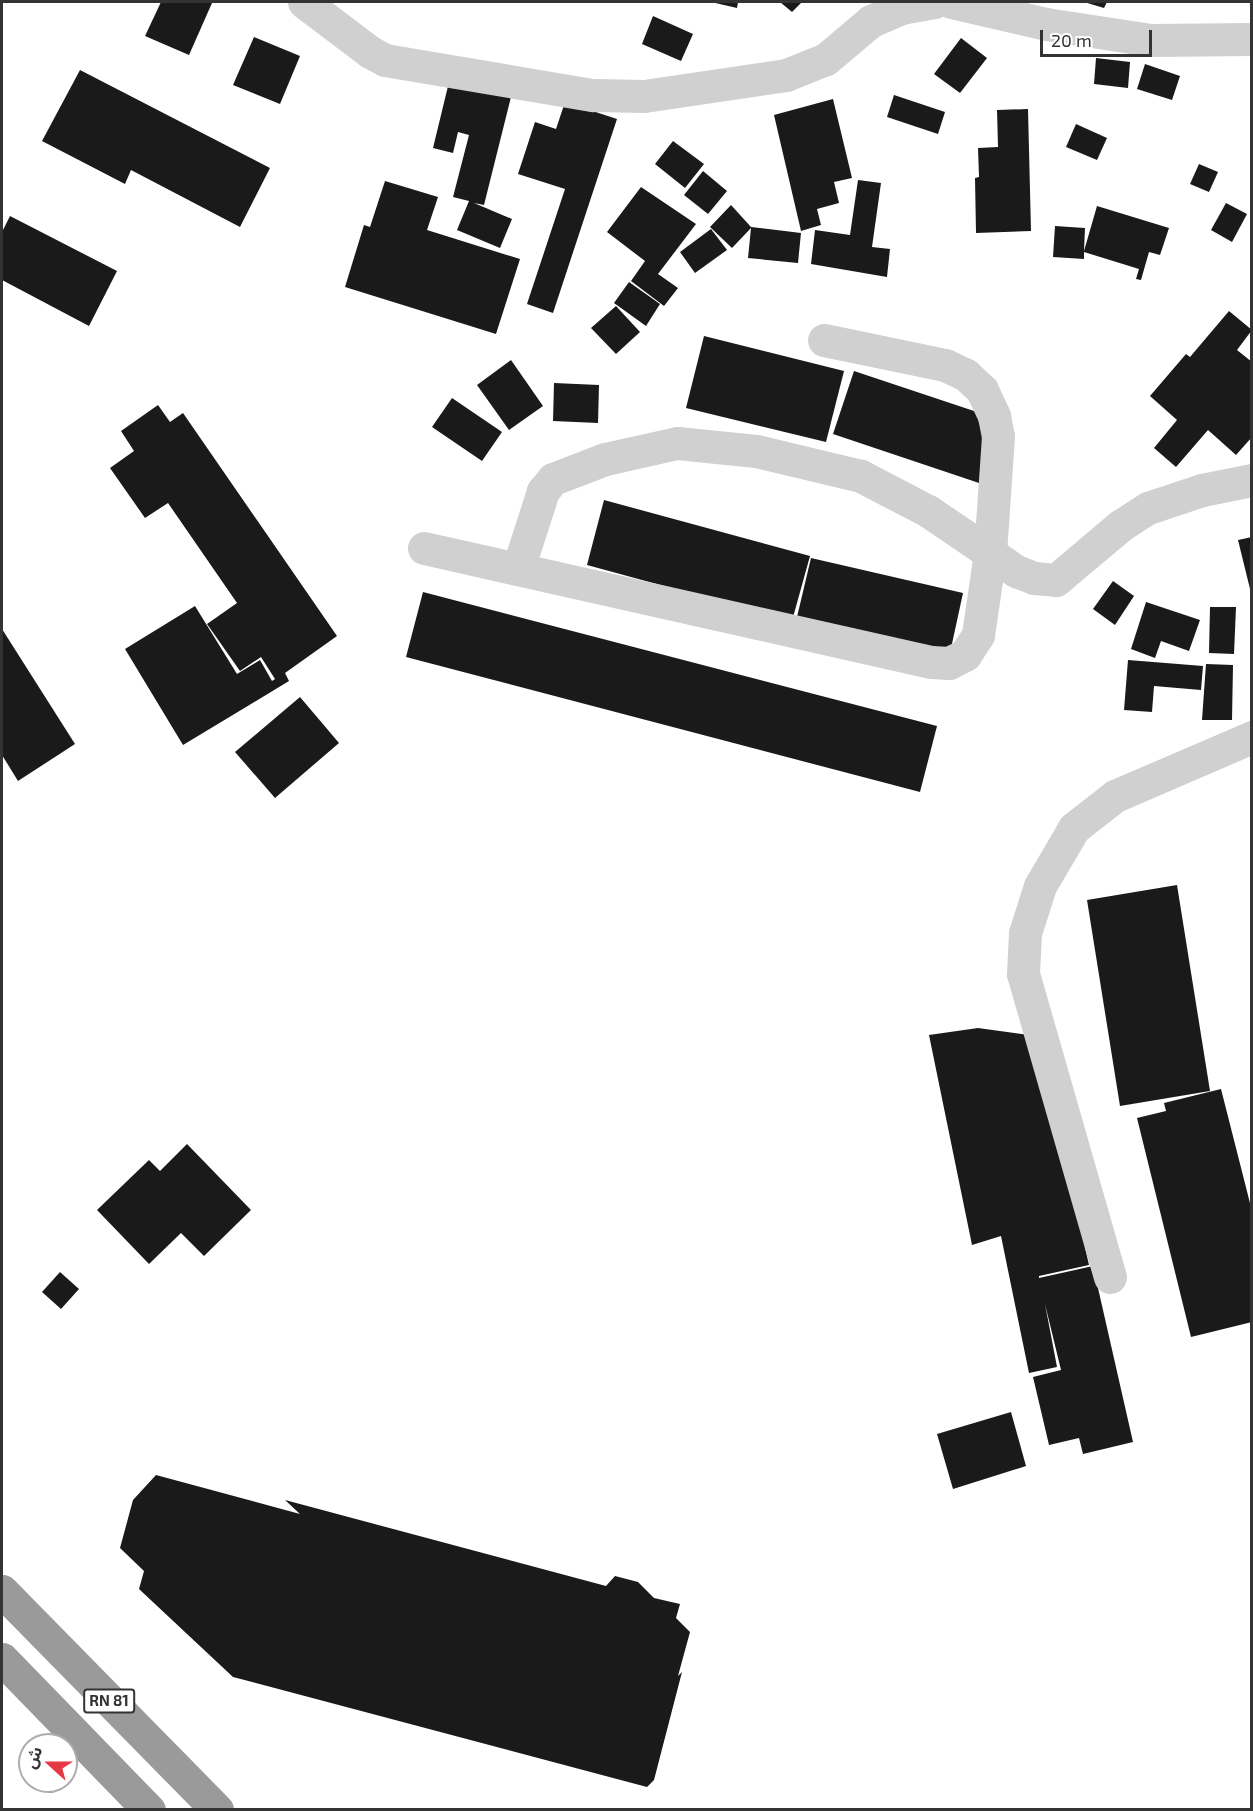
<!DOCTYPE html>
<html>
<head>
<meta charset="utf-8">
<style>
	body { margin:0 }
	#map { position:relative; width:1253px; height:1811px; overflow:hidden; background:#fff; font-family:"Exo 2","Noto Sans Arabic",sans-serif }
	div>[style] { position:absolute }
	[style*='--x'] { left:calc(var(--x)*1px); top:calc(var(--y)*1px); width:calc(var(--w)*1px); rotate:calc(var(--a)*1deg) }
	.building>* { inset:0; background:#1a1a1a }
	.minor>* { height:33px; margin:-16.5px; padding:0 16.5px; transform-origin:16.5px; border-radius:16.5px; background:#d0d0d0 }
	.highway>* { height:33px; margin:-16.5px; padding:0 16.5px; transform-origin:16.5px; border-radius:16.5px; background:#9a9a9a }
	span { translate:-50% -50%; white-space:nowrap; text-align:center; line-height:1.15; -webkit-text-stroke:6px #fff; paint-order:stroke }
	.shield-label span { padding:2px 4px; background:#fff; border:2px solid; border-radius:4px; -webkit-text-stroke-width:0 }
	.shield-label { font-size:15px; color:#333; font-weight:700 }
	.frame { position:absolute; inset:0; border:3px solid #333; pointer-events:none }
	.north { position:absolute; left:18px; top:1733px; width:60px; height:60px; box-sizing:border-box; background:#fff; border:2px solid #adadad; border-radius:50%; rotate:291deg; font-size:16px; font-weight:700; line-height:24px; text-align:center; color:#333 }
	.north::after { content:''; display:block; margin:auto; width:21px; height:27px; background:#e63946; clip-path:polygon(50% 0,100% 100%,50% 72%,0 100%) }
	.scale { position:absolute; left:1040px; top:30px; width:112px; height:27px; box-sizing:border-box; border:3px solid #333; border-top:0; padding-left:8px; font-size:18px; line-height:21px; white-space:nowrap; color:#333; -webkit-text-stroke:4px #fff; paint-order:stroke }
</style>
</head>
<body>
<div id="map">
	<div class="building">
		<div style="clip-path:polygon(161px 2px,212px 3px,189px 55px,145px 36px)"></div>
		<div style="clip-path:polygon(711px 2px,738px 2px,737px 8px)"></div>
		<div style="clip-path:polygon(780px 2px,802px 2px,792px 12px)"></div>
		<div style="clip-path:polygon(1084px 2px,1107px 2px,1104px 8px)"></div>
		<div style="clip-path:polygon(653px 16px,693px 34px,681px 61px,642px 44px)"></div>
		<div style="clip-path:polygon(254px 37px,300px 56px,280px 104px,233px 85px)"></div>
		<div style="clip-path:polygon(961px 38px,987px 58px,960px 93px,934px 74px)"></div>
		<div style="clip-path:polygon(1096px 58px,1130px 62px,1128px 88px,1094px 84px)"></div>
		<div style="clip-path:polygon(1145px 64px,1180px 76px,1172px 100px,1137px 89px)"></div>
		<div style="clip-path:polygon(80px 70px,270px 168px,240px 227px,131px 170px,125px 184px,42px 141px)"></div>
		<div style="clip-path:polygon(449px 82px,511px 97px,484px 205px,474px 203px,512px 219px,500px 248px,457px 230px,469px 201px,453px 197px,469px 135px,458px 132px,453px 153px,433px 148px)"></div>
		<div style="clip-path:polygon(894px 95px,945px 112px,938px 134px,887px 117px)"></div>
		<div style="clip-path:polygon(833px 99px,852px 178px,834px 182px,839px 203px,817px 209px,821px 225px,801px 231px,774px 115px)"></div>
		<div style="clip-path:polygon(565px 102px,617px 119px,553px 313px,527px 304px,565px 189px,518px 174px,535px 122px,556px 129px)"></div>
		<div style="clip-path:polygon(1028px 109px,1031px 231px,976px 233px,975px 178px,979px 177px,978px 148px,998px 147px,997px 110px)"></div>
		<div style="clip-path:polygon(1076px 124px,1107px 138px,1097px 160px,1066px 147px)"></div>
		<div style="clip-path:polygon(673px 141px,704px 164px,685px 188px,655px 164px)"></div>
		<div style="clip-path:polygon(1199px 164px,1218px 172px,1209px 192px,1190px 184px)"></div>
		<div style="clip-path:polygon(703px 171px,727px 191px,708px 214px,684px 195px)"></div>
		<div style="clip-path:polygon(858px 180px,881px 183px,872px 247px,890px 249px,887px 277px,811px 264px,815px 230px,850px 235px)"></div>
		<div style="clip-path:polygon(385px 181px,438px 197px,427px 230px,520px 259px,496px 334px,345px 287px,364px 225px,370px 227px)"></div>
		<div style="clip-path:polygon(641px 187px,696px 224px,658px 274px,678px 288px,664px 306px,631px 281px,645px 261px,607px 232px)"></div>
		<div style="clip-path:polygon(1226px 203px,1247px 214px,1232px 242px,1211px 230px)"></div>
		<div style="clip-path:polygon(731px 205px,751px 227px,801px 233px,798px 263px,748px 258px,751px 228px,732px 248px,710px 227px)"></div>
		<div style="clip-path:polygon(1097px 206px,1169px 228px,1160px 255px,1149px 252px,1141px 280px,1136px 279px,1139px 269px,1084px 252px,1084px 259px,1053px 257px,1055px 226px,1085px 228px,1084px 251px)"></div>
		<div style="clip-path:polygon(10px 216px,117px 271px,89px 326px,2px 280px,2px 232px)"></div>
		<div style="clip-path:polygon(711px 229px,727px 250px,695px 273px,680px 252px)"></div>
		<div style="clip-path:polygon(629px 282px,660px 304px,646px 326px,614px 303px)"></div>
		<div style="clip-path:polygon(616px 306px,640px 332px,616px 354px,591px 328px)"></div>
		<div style="clip-path:polygon(1229px 311px,1252px 330px,1237px 350px,1252px 362px,1252px 437px,1236px 455px,1208px 430px,1176px 467px,1154px 448px,1177px 420px,1150px 396px,1186px 354px,1190px 357px)"></div>
		<div style="clip-path:polygon(704px 336px,844px 371px,826px 442px,686px 408px)"></div>
		<div style="clip-path:polygon(511px 360px,543px 406px,509px 430px,477px 385px)"></div>
		<div style="clip-path:polygon(854px 371px,1001px 420px,979px 483px,833px 434px)"></div>
		<div style="clip-path:polygon(554px 383px,599px 385px,598px 423px,553px 421px)"></div>
		<div style="clip-path:polygon(452px 398px,502px 432px,482px 461px,432px 427px)"></div>
		<div style="clip-path:polygon(158px 405px,170px 422px,183px 413px,337px 636px,285px 673px,289px 681px,183px 745px,125px 649px,195px 606px,237px 674px,260px 660px,272px 681px,275px 679px,261px 657px,240px 671px,207px 624px,237px 603px,168px 503px,145px 518px,110px 468px,134px 451px,121px 431px)"></div>
		<div style="clip-path:polygon(604px 500px,810px 556px,792px 621px,587px 565px)"></div>
		<div style="clip-path:polygon(1252px 537px,1252px 593px,1251px 593px,1238px 540px)"></div>
		<div style="clip-path:polygon(811px 558px,963px 593px,950px 653px,797px 617px)"></div>
		<div style="clip-path:polygon(1113px 581px,1134px 596px,1115px 625px,1093px 609px)"></div>
		<div style="clip-path:polygon(423px 592px,937px 726px,920px 792px,406px 657px)"></div>
		<div style="clip-path:polygon(1146px 602px,1200px 620px,1189px 651px,1161px 641px,1155px 658px,1131px 649px)"></div>
		<div style="clip-path:polygon(1210px 607px,1236px 607px,1234px 654px,1209px 653px)"></div>
		<div style="clip-path:polygon(2px 629px,75px 744px,18px 781px,2px 755px)"></div>
		<div style="clip-path:polygon(1128px 660px,1203px 666px,1201px 690px,1154px 686px,1152px 712px,1124px 710px)"></div>
		<div style="clip-path:polygon(1206px 664px,1233px 665px,1232px 720px,1202px 720px)"></div>
		<div style="clip-path:polygon(300px 697px,339px 743px,275px 798px,235px 752px)"></div>
		<div style="clip-path:polygon(1177px 885px,1210px 1091px,1120px 1106px,1087px 900px)"></div>
		<div style="clip-path:polygon(978px 1028px,1037px 1036px,1089px 1265px,1039px 1276px,1039px 1278px,1093px 1266px,1133px 1442px,1083px 1454px,1079px 1438px,1049px 1445px,1033px 1377px,1061px 1370px,1045px 1304px,1057px 1367px,1029px 1373px,1001px 1236px,972px 1245px,929px 1035px)"></div>
		<div style="clip-path:polygon(1221px 1089px,1252px 1211px,1252px 1322px,1191px 1337px,1137px 1118px,1166px 1111px,1164px 1103px)"></div>
		<div style="clip-path:polygon(187px 1144px,251px 1210px,204px 1256px,181px 1233px,149px 1264px,97px 1210px,149px 1160px,160px 1171px)"></div>
		<div style="clip-path:polygon(60px 1272px,79px 1289px,61px 1309px,42px 1292px)"></div>
		<div style="clip-path:polygon(1011px 1412px,1026px 1466px,953px 1489px,937px 1434px)"></div>
		<div style="clip-path:polygon(156px 1475px,300px 1514px,285px 1500px,606px 1586px,615px 1576px,638px 1582px,654px 1598px,680px 1604px,676px 1618px,690px 1632px,678px 1676px,682px 1672px,654px 1780px,647px 1787px,233px 1677px,139px 1589px,144px 1571px,120px 1548px,133px 1500px)"></div>
	</div>
	<div class="minor">
		<div style="--x:304;--y:2;--w:83;--a:37.1"></div>
		<div style="--x:370;--y:52;--w:17;--a:28"></div>
		<div style="--x:385;--y:60;--w:211;--a:9.6"></div>
		<div style="--x:593;--y:95;--w:51;--a:1.1"></div>
		<div style="--x:644;--y:96;--w:144;--a:-8.4"></div>
		<div style="--x:786;--y:75;--w:43;--a:-21.8"></div>
		<div style="--x:826;--y:59;--w:59;--a:-40.2"></div>
		<div style="--x:871;--y:21;--w:33;--a:-23"></div>
		<div style="--x:901;--y:8;--w:34;--a:-10"></div>
		<div style="--x:951;--y:2;--w:98;--a:13"></div>
		<div style="--x:1046;--y:24;--w:106;--a:8.7"></div>
		<div style="--x:1151;--y:40;--w:101;--a:-0.6"></div>
		<div style="--x:824;--y:340;--w:124;--a:11.7"></div>
		<div style="--x:945;--y:365;--w:23;--a:25"></div>
		<div style="--x:966;--y:375;--w:22;--a:43"></div>
		<div style="--x:982;--y:390;--w:29;--a:65"></div>
		<div style="--x:994;--y:416;--w:20;--a:79"></div>
		<div style="--x:998;--y:436;--w:117;--a:93.9"></div>
		<div style="--x:990;--y:553;--w:32;--a:35"></div>
		<div style="--x:1016;--y:571;--w:19;--a:21"></div>
		<div style="--x:1034;--y:578;--w:22;--a:5"></div>
		<div style="--x:1056;--y:580;--w:84;--a:-40.2"></div>
		<div style="--x:1120;--y:526;--w:33;--a:-33"></div>
		<div style="--x:1148;--y:508;--w:57;--a:-18.4"></div>
		<div style="--x:1202;--y:490;--w:51;--a:-11.3"></div>
		<div style="--x:424;--y:548;--w:520;--a:12.67"></div>
		<div style="--x:931;--y:662;--w:18;--a:3"></div>
		<div style="--x:949;--y:663;--w:18;--a:-27"></div>
		<div style="--x:965;--y:655;--w:24;--a:-57"></div>
		<div style="--x:978;--y:635;--w:83;--a:-81.7"></div>
		<div style="--x:990;--y:553;--w:75;--a:-145.9"></div>
		<div style="--x:928;--y:511;--w:76;--a:-152.4"></div>
		<div style="--x:861;--y:476;--w:108;--a:-166.6"></div>
		<div style="--x:756;--y:451;--w:79;--a:-174.2"></div>
		<div style="--x:677;--y:443;--w:74;--a:167.5"></div>
		<div style="--x:605;--y:459;--w:56;--a:159"></div>
		<div style="--x:553;--y:479;--w:16;--a:130"></div>
		<div style="--x:543;--y:491;--w:82;--a:107.8"></div>
		<div style="--x:1110;--y:1277;--w:315;--a:-106"></div>
		<div style="--x:1023;--y:974;--w:41;--a:-87.2"></div>
		<div style="--x:1025;--y:933;--w:49;--a:-72.3"></div>
		<div style="--x:1040;--y:886;--w:67;--a:-59.6"></div>
		<div style="--x:1074;--y:828;--w:52;--a:-38"></div>
		<div style="--x:1115;--y:796;--w:149;--a:-23.3"></div>
	</div>
	<div class="highway">
		<div style="--x:2;--y:1591;--w:307;--a:45.5"></div>
		<div style="--x:2;--y:1659;--w:211;--a:45.8"></div>
	</div>
	<div class="shield-label">
		<span style="left:109px;top:1701px">RN 81</span>
	</div>
	<div class="frame"></div>
	<div class="north">ش</div>
	<div class="scale">20 m</div>
</div>
</body>
</html>
